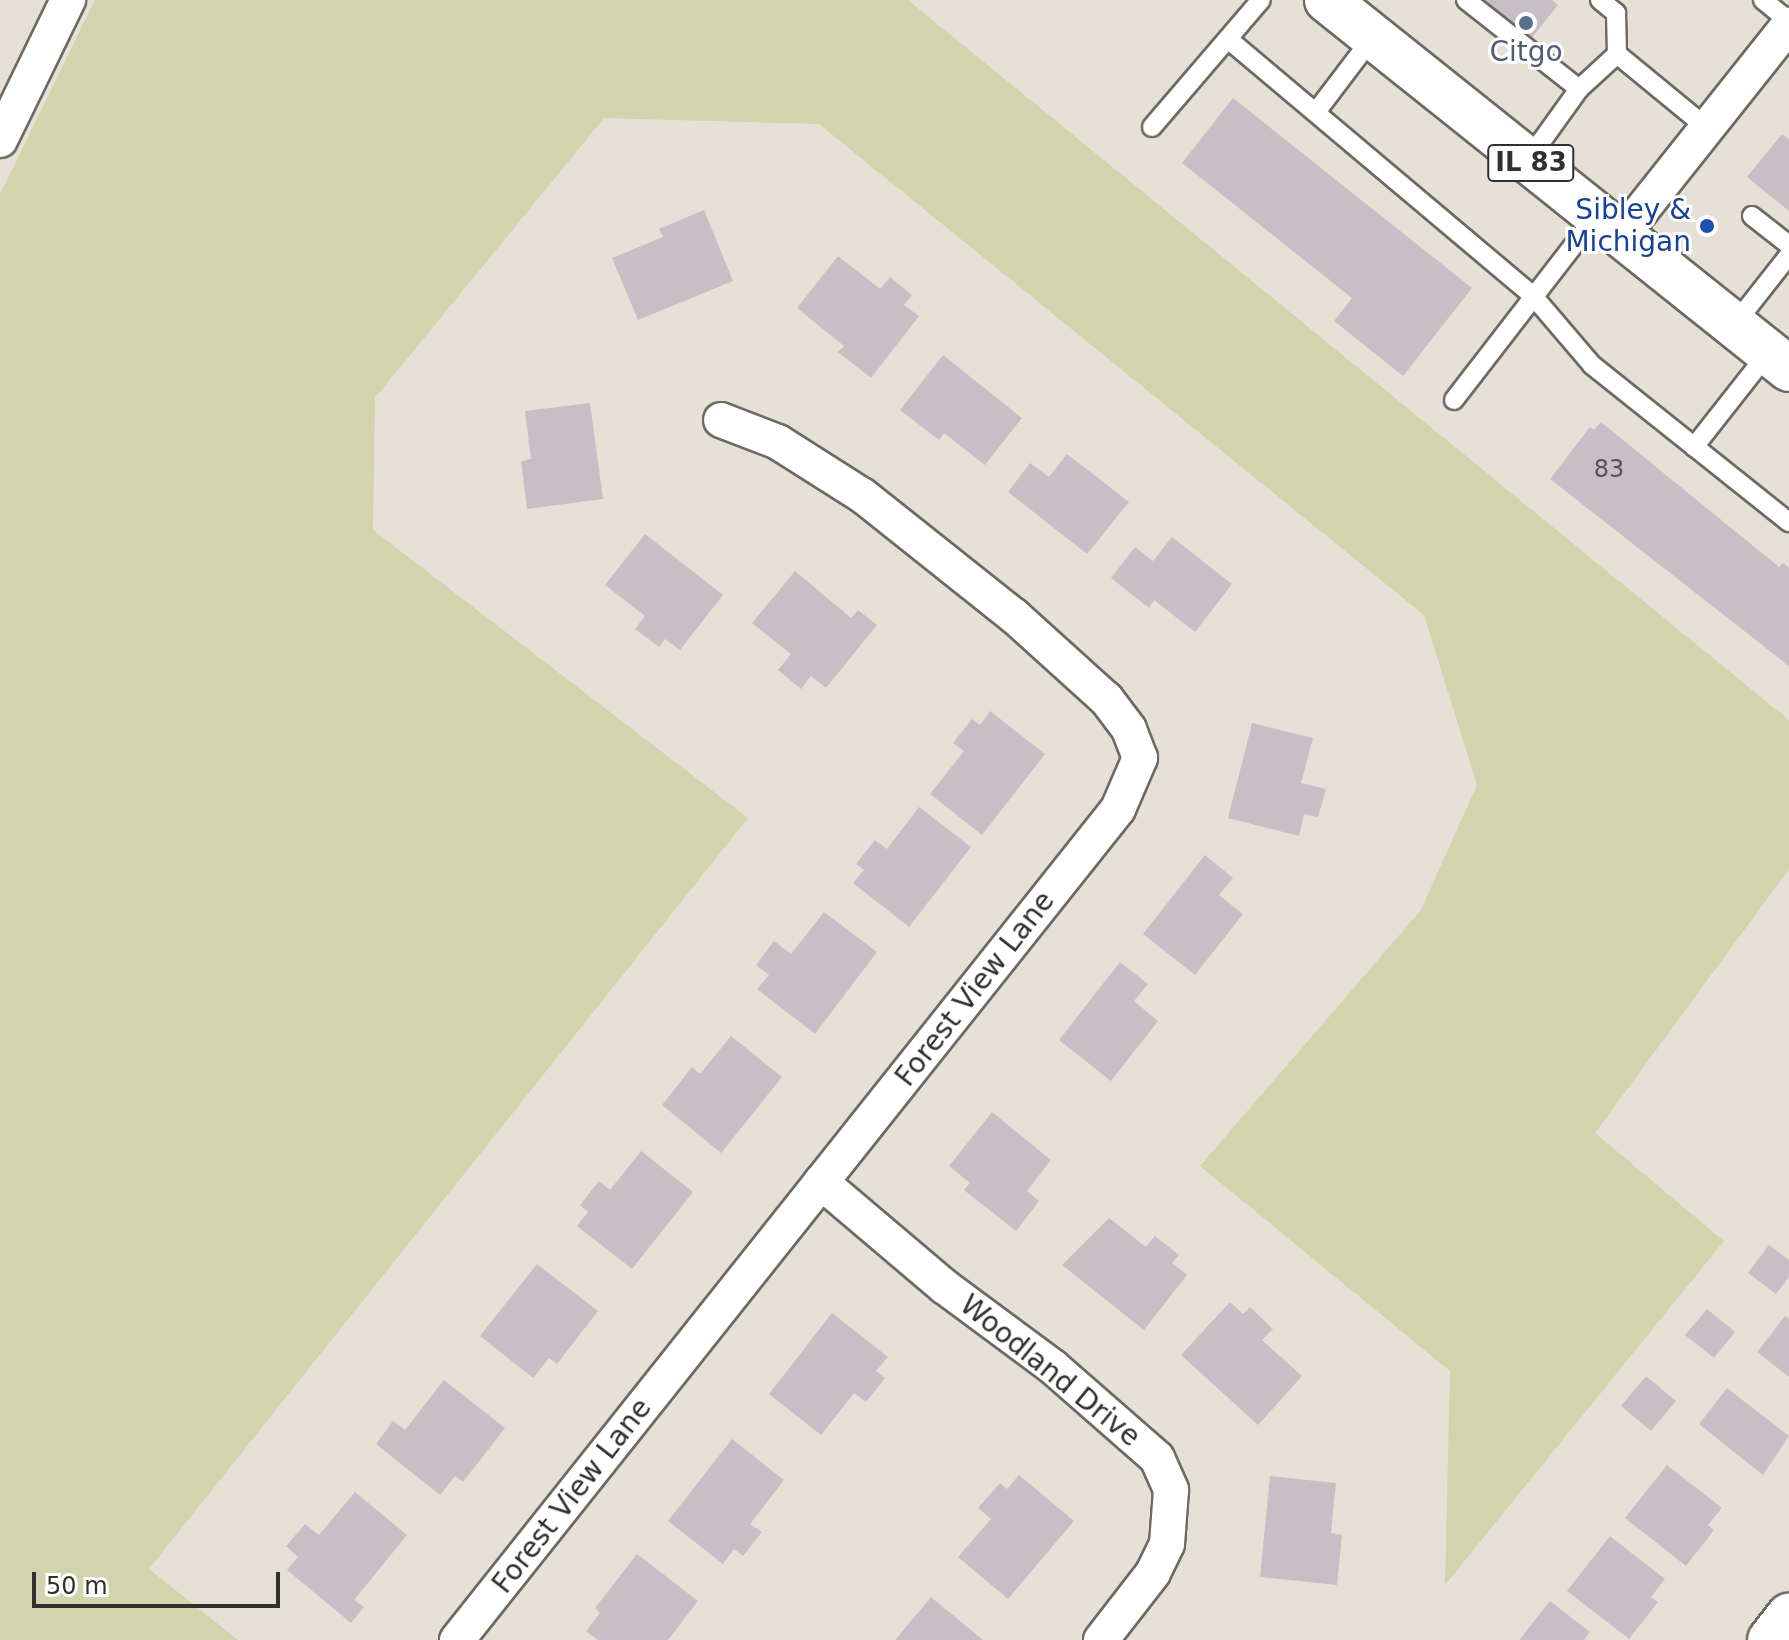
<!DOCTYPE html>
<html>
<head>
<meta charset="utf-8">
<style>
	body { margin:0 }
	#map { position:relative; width:1789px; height:1640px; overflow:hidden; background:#e5e1d7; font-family:"DejaVu Sans",sans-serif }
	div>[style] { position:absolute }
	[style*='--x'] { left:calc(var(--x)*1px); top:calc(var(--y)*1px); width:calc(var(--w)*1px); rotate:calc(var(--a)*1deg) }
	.green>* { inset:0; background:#d1d4ac }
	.building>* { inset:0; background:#c8bfc6 }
	.roads { filter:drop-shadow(2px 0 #6e6a62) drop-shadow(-2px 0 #6e6a62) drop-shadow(0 2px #6e6a62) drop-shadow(0 -2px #6e6a62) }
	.lane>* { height:18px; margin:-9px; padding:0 9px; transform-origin:9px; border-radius:9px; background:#fff }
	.street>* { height:34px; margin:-17px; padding:0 17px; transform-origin:17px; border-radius:17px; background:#fff }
	.secondary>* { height:44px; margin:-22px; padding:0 22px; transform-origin:22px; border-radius:22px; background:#fff }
	.primary>* { height:44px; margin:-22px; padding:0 22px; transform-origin:22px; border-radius:22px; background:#fff }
	.dots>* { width:22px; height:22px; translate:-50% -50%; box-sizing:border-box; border:4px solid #fff; border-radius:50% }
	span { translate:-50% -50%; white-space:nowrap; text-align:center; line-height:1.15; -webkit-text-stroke:6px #fff; paint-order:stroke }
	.number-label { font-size:24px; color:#585453 }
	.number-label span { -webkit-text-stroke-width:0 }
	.shield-label span { padding:2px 6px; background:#fff; border:2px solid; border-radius:6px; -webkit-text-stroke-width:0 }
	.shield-label { font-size:26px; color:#32302d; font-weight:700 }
	.service-label { font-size:28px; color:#4e5e75 }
	.transit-label { font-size:28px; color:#164399 }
	.right { translate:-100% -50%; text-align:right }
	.street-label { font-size:28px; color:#32302d }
	.scale { position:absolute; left:32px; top:1572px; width:248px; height:36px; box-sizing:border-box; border:4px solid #32302d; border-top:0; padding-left:10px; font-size:24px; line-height:28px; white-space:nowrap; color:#32302d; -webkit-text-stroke:6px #fff; paint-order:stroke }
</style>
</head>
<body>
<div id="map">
	<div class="green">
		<div style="clip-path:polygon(95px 0,908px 0,1789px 720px,1789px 869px,1595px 1133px,1724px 1241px,1445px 1585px,1450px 1371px,1200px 1166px,1421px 910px,1477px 785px,1424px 615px,819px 124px,604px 118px,375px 398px,373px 530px,748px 818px,149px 1569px,238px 1640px,0 1640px,0 194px)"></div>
	</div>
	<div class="building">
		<div style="clip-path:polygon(1480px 0,1552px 0,1558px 5px,1530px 40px)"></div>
		<div style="clip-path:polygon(1233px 98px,1472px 288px,1403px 376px,1334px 321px,1352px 298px,1182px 163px)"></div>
		<div style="clip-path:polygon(1782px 134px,1789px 139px,1789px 211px,1747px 177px)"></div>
		<div style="clip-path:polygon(704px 210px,733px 281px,638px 320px,612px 258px,663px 237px,659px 229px)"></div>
		<div style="clip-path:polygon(838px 256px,880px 289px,890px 277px,912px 295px,904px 305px,919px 316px,871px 378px,838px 352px,844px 346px,797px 308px)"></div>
		<div style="clip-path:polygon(943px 355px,1022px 418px,985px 465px,944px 433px,939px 440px,900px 410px)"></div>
		<div style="clip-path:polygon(590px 403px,603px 499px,527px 509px,521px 461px,531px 459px,525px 411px)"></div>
		<div style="clip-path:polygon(1601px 422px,1779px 567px,1783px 563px,1789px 568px,1789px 666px,1550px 479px,1590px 427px,1594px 430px)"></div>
		<div style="clip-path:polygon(1067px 454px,1129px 502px,1087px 554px,1008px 492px,1030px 463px,1049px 477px)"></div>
		<div style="clip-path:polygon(645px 534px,723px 595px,680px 650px,665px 639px,659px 647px,635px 629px,645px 616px,605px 585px)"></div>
		<div style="clip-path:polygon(1172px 537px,1232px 584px,1195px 632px,1154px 600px,1149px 608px,1111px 578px,1135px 547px,1153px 561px)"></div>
		<div style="clip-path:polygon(795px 571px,851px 618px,858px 610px,877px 625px,826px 688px,811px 676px,801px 689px,778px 670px,791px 654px,752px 623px)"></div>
		<div style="clip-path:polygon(990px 711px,1045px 754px,982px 835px,930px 794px,964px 751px,953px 743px,972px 719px,980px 725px)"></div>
		<div style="clip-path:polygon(1252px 723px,1313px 738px,1301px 783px,1326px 789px,1318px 817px,1304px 814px,1299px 836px,1228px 818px)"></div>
		<div style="clip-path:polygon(919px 807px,971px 847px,909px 927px,853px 883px,864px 870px,856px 864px,875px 840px,887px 849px)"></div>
		<div style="clip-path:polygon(1205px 855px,1233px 878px,1219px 895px,1243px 914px,1195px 975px,1143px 934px)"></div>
		<div style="clip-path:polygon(824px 912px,877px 952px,815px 1034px,757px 989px,769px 975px,756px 965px,774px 941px,791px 954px)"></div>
		<div style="clip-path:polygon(1120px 962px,1148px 984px,1134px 1001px,1158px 1021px,1111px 1081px,1059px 1040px)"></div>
		<div style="clip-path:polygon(731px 1036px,782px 1077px,721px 1153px,662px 1105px,692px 1067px,700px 1074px)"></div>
		<div style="clip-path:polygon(992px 1112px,1051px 1160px,1027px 1191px,1039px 1201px,1016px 1231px,964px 1190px,970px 1183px,949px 1166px)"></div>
		<div style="clip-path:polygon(641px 1151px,693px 1192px,632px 1269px,577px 1226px,588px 1212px,580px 1205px,599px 1181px,610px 1190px)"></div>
		<div style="clip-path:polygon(1109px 1218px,1146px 1247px,1155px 1236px,1179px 1255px,1172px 1263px,1187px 1275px,1144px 1330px,1062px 1265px)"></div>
		<div style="clip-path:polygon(1769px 1245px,1789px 1260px,1789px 1277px,1776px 1294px,1748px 1273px)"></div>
		<div style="clip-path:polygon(537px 1264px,598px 1311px,557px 1364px,549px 1358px,533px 1378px,480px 1336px)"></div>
		<div style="clip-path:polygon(1230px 1302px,1243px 1314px,1250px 1307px,1273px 1329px,1262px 1340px,1302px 1376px,1258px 1425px,1181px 1355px)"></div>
		<div style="clip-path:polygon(1707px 1309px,1735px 1332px,1714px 1358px,1685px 1335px)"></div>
		<div style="clip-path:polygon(832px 1313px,888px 1357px,876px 1371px,885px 1378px,866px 1402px,854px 1393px,821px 1435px,769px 1394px)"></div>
		<div style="clip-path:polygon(1785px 1316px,1789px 1319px,1789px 1377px,1757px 1352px)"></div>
		<div style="clip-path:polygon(1646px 1376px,1676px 1401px,1651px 1431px,1621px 1406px)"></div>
		<div style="clip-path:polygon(444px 1380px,505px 1428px,463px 1482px,455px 1476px,440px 1495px,376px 1444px,393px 1421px,405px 1430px)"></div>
		<div style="clip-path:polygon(1727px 1388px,1789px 1436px,1763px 1475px,1699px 1424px)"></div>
		<div style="clip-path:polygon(732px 1439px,784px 1480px,750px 1524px,762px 1532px,743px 1556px,734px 1549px,723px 1564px,668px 1521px)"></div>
		<div style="clip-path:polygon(1667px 1465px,1722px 1508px,1708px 1525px,1714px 1530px,1686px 1566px,1625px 1518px)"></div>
		<div style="clip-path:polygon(1019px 1475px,1074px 1521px,1008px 1599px,958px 1557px,991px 1519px,978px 1508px,1000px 1483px,1007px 1489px)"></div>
		<div style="clip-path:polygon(1270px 1476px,1336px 1483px,1331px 1533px,1342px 1535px,1337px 1585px,1260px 1577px)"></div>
		<div style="clip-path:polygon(355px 1492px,407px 1535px,354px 1600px,364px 1607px,351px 1623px,287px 1570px,298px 1557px,286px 1546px,305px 1524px,319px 1535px)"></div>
		<div style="clip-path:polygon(1610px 1536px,1665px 1579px,1651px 1597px,1658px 1602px,1629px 1639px,1567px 1591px)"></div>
		<div style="clip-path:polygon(637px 1554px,698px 1601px,668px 1640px,598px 1640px,586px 1631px,600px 1613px,595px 1608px)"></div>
		<div style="clip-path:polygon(931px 1597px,983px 1640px,895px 1640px)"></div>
		<div style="clip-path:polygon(1550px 1601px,1590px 1632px,1584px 1640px,1519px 1640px)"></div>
	</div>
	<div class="roads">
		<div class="lane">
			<div style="--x:1466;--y:0;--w:144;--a:38.2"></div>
			<div style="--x:1600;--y:0;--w:21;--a:39"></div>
			<div style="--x:1616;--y:13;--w:41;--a:88.6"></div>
			<div style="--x:1617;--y:54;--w:117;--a:39.4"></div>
			<div style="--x:1763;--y:0;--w:33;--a:39"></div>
			<div style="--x:1228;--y:39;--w:400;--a:40.1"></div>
			<div style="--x:1534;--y:297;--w:89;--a:49.5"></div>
			<div style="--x:1592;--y:365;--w:252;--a:38.6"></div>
			<div style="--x:1316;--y:112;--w:94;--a:-52.8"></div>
			<div style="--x:1152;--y:127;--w:167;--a:-49.4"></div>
			<div style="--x:1528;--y:160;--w:87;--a:-54.3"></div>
			<div style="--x:1579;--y:89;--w:52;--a:-42.6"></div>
			<div style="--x:1752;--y:216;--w:47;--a:38.1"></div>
			<div style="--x:1734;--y:325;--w:89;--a:-51.8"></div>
			<div style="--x:1454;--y:400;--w:232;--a:-52.3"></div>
			<div style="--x:1694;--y:447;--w:120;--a:-51.8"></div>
		</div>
		<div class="street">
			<div style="--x:0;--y:140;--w:156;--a:-64.1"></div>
			<div style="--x:1621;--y:236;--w:270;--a:-51.5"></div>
			<div style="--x:821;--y:1182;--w:162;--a:40.3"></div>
			<div style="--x:945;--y:1287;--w:134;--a:36.5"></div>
			<div style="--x:1053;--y:1367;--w:138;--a:41.2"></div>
			<div style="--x:1157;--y:1458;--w:35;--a:66"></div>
			<div style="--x:1171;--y:1490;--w:54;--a:94.2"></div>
			<div style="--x:1167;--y:1544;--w:32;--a:116"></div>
			<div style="--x:1153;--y:1573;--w:85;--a:127.8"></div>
			<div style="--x:457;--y:1640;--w:1062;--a:-51.5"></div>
			<div style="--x:1118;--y:809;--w:56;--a:-66.7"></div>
			<div style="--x:1140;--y:758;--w:31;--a:-111"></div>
			<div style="--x:1129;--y:729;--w:38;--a:-127"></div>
			<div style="--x:1106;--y:699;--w:124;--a:-137.9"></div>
			<div style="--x:1014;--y:616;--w:193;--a:-141.5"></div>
			<div style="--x:863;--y:496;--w:101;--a:-147.6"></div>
			<div style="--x:778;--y:442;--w:61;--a:-158.9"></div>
		</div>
		<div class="secondary">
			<div style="--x:1770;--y:1640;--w:31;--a:-52"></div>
		</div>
		<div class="primary">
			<div style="--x:1327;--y:0;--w:591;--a:38.61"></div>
		</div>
	</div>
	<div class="dots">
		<div style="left:1526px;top:23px;background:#5c6f8a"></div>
		<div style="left:1707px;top:226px;background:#1a4fb4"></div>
	</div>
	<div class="number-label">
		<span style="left:1609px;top:470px">83</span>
	</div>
	<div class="shield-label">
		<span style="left:1531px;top:163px">IL 83</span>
	</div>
	<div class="service-label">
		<span style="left:1526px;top:52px">Citgo</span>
	</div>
	<div class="transit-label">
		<span class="right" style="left:1691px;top:226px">Sibley &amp;<br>Michigan</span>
	</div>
	<div class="street-label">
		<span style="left:975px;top:989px;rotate:-52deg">Forest View Lane</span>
		<span style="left:1050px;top:1371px;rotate:39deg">Woodland Drive</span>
		<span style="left:572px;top:1496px;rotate:-52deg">Forest View Lane</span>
	</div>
	<div class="scale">50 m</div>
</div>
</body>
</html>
